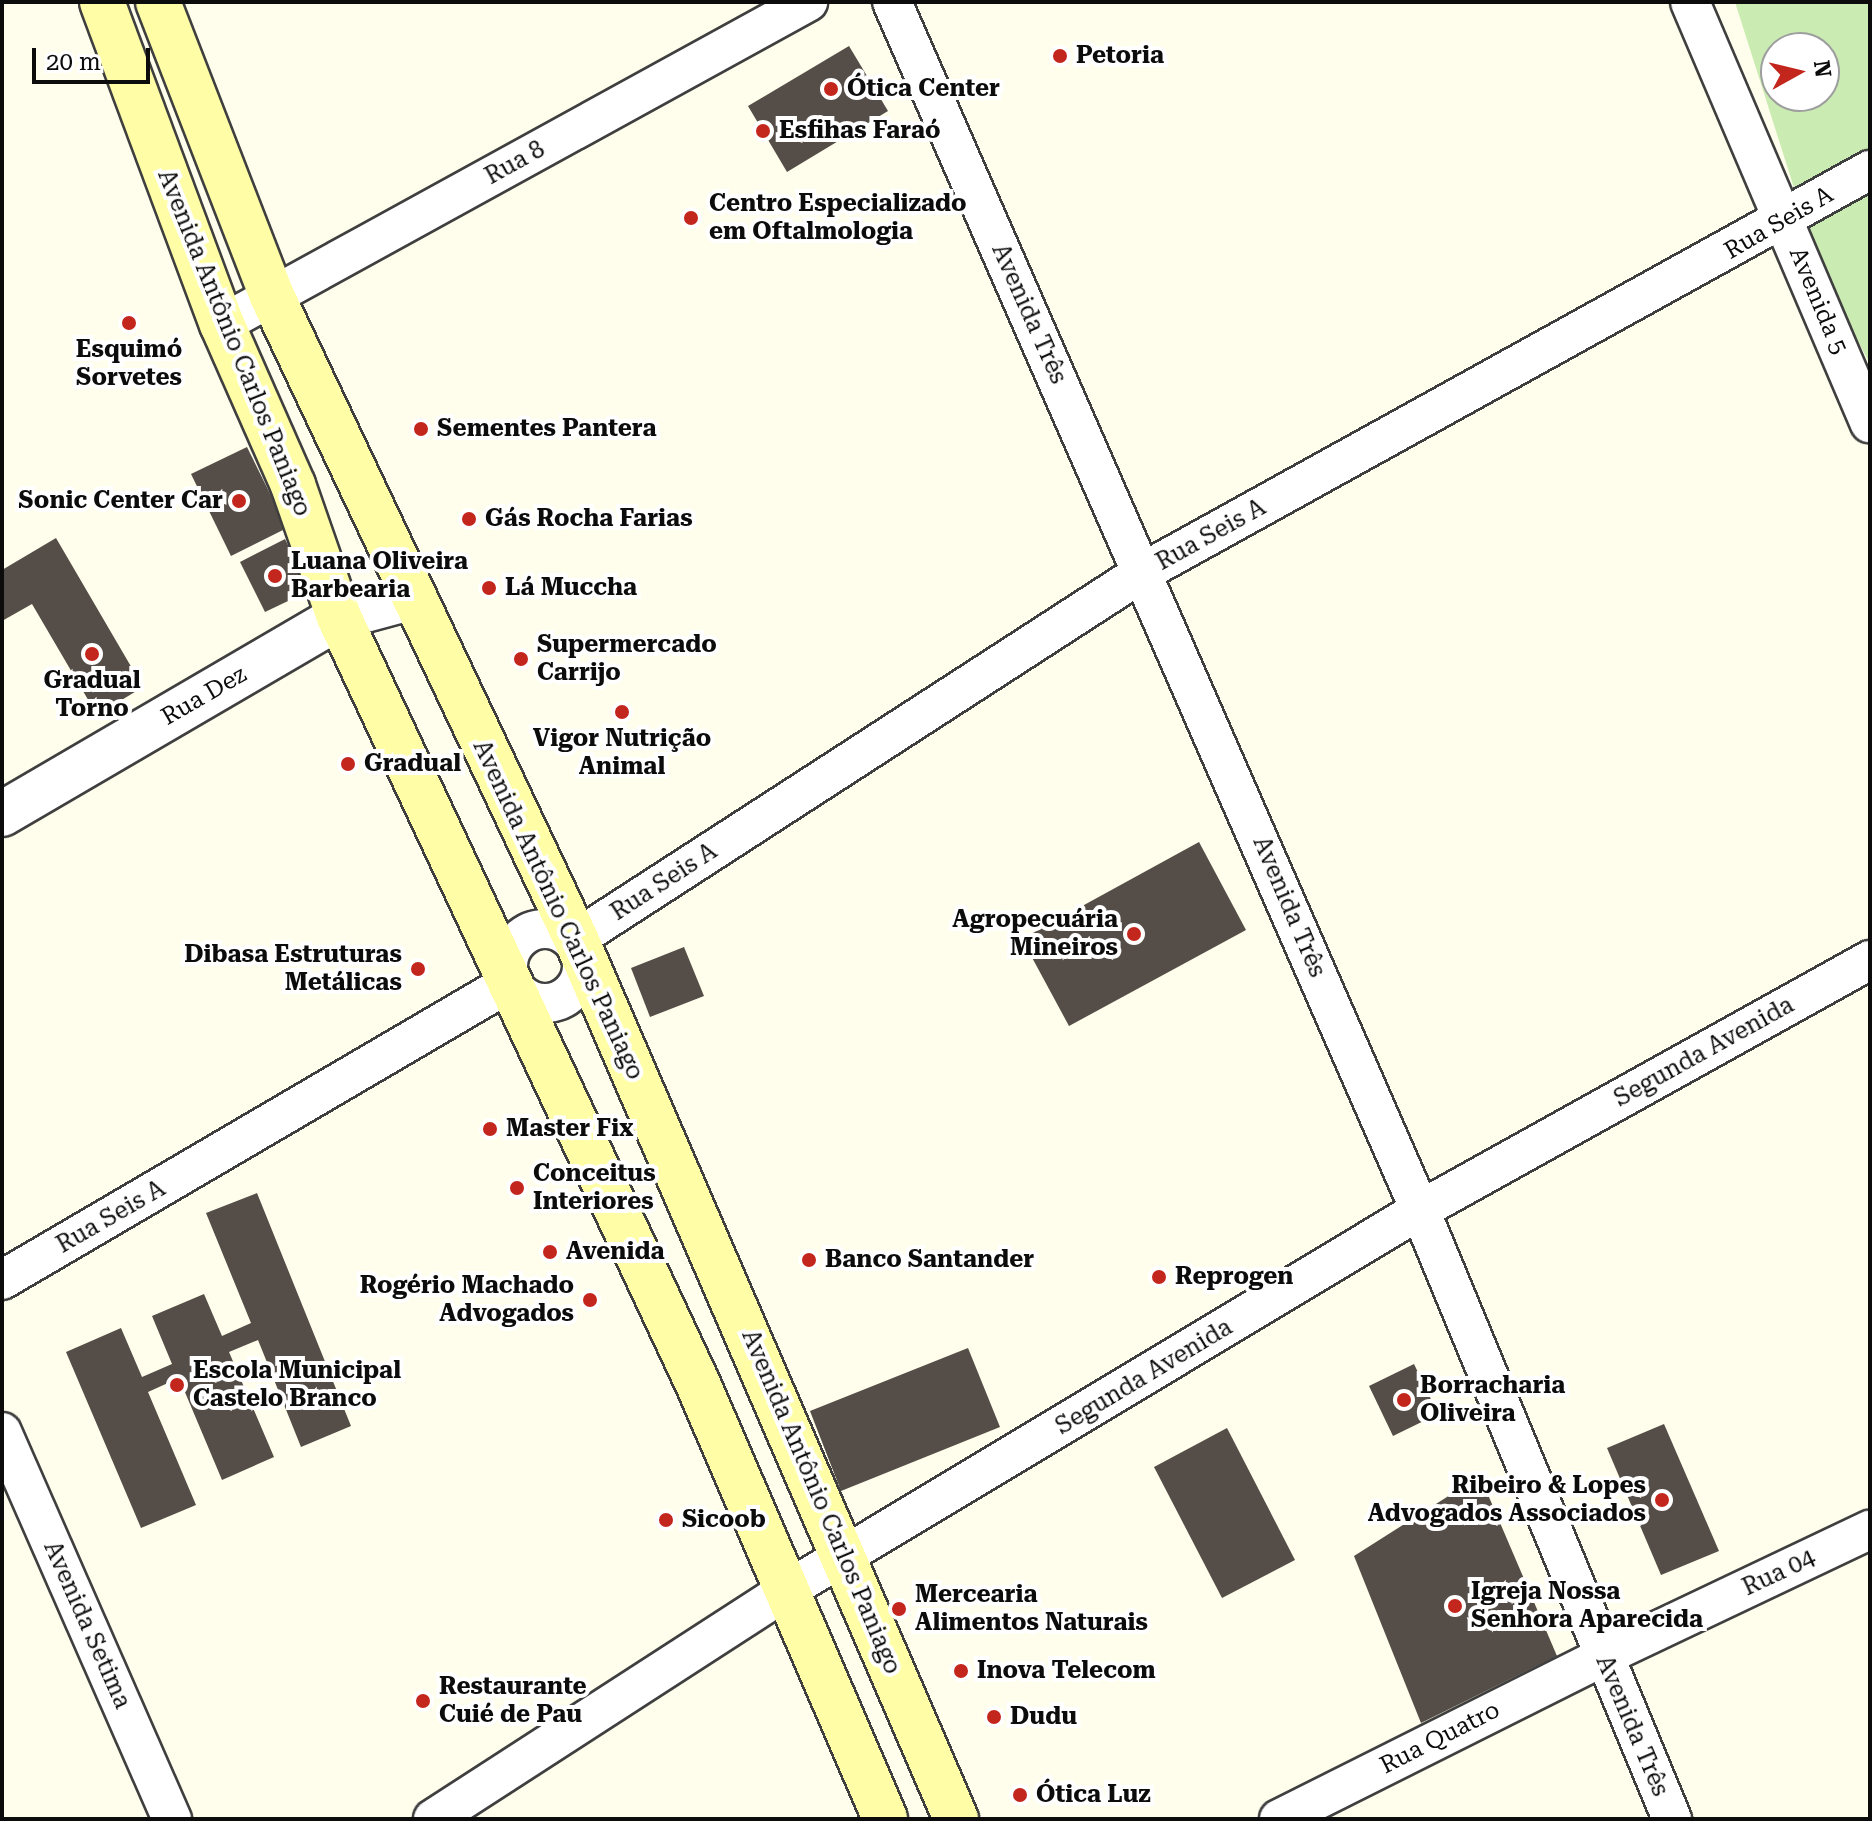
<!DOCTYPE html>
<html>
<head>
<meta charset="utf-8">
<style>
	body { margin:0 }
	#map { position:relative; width:1872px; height:1821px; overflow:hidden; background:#fffdeb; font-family:"Roboto Serif",serif }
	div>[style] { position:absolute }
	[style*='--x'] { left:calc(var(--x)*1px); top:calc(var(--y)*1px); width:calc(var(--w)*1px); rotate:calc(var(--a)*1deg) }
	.green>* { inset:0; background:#caebb2 }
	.building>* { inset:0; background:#554e48 }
	.roads { filter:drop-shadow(2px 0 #3f3f3f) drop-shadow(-2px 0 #3f3f3f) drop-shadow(0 2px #3f3f3f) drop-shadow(0 -2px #3f3f3f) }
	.minor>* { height:38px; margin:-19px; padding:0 19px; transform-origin:19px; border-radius:19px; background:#fff }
	.minor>.ring { margin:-19px; padding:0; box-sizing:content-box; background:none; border:38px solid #fff; border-radius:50% }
	.tertiary>* { height:44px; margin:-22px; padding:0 22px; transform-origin:22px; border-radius:22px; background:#fff }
	.secondary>* { height:44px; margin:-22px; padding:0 22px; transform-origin:22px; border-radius:22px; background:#fffea6 }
	.dots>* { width:22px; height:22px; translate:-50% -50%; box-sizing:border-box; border:4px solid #fff; border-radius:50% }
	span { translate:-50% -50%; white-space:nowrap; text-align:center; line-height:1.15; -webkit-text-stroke:8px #fff; paint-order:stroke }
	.poi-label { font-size:24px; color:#0c0c0c; font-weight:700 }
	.left { translate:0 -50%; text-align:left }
	.right { translate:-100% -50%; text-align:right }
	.street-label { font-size:24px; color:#0c0c0c }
	.frame { position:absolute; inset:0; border:4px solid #0c0c0c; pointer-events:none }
	.north { position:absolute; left:1760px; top:32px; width:80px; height:80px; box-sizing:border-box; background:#fff; border:2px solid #9e9e9e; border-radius:50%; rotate:82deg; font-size:22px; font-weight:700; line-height:32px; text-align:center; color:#0c0c0c }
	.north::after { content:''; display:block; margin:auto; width:28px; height:36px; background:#c3261c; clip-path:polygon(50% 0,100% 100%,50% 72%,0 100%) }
	.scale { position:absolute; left:32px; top:48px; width:118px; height:36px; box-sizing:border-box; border:4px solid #0c0c0c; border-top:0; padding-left:10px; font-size:24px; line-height:28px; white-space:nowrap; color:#0c0c0c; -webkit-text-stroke:6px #fff; paint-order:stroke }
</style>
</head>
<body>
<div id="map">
	<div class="green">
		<div style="clip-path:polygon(evenodd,1735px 2px,1870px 2px,1870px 151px,1795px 191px,1735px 2px,1776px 48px,1824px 48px,1824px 96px,1776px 96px,1776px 48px)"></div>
		<div style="clip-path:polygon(1870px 187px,1870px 364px,1799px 228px)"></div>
	</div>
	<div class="building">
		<div style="clip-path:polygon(849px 46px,888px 111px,787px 172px,748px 106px)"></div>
		<div style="clip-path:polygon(247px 447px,287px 528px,231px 556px,191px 474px)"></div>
		<div style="clip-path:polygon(56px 538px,143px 687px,97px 715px,32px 604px,2px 621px,2px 570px)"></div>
		<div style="clip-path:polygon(285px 539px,311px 590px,265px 612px,240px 562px)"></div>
		<div style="clip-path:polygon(1199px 842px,1246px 930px,1069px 1026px,1022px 939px)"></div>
		<div style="clip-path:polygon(684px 947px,704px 996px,650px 1017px,631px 968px)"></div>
		<div style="clip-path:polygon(257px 1193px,351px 1426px,301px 1447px,258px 1340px,229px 1352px,274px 1457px,222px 1480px,179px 1378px,148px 1392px,196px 1505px,141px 1528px,66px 1352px,121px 1328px,142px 1377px,172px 1364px,152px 1316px,204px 1294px,222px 1336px,251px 1323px,206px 1213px)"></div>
		<div style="clip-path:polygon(968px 1348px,1000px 1427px,841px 1491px,810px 1411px)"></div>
		<div style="clip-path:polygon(1414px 1364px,1438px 1414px,1393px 1436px,1369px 1386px)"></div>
		<div style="clip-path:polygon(1664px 1424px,1719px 1551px,1661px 1575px,1607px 1448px)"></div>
		<div style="clip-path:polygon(1227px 1428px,1295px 1560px,1222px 1598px,1154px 1467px)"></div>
		<div style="clip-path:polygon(1480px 1476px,1557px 1656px,1421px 1723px,1354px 1556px)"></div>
	</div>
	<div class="roads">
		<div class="minor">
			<div style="--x:892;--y:2;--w:1318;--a:66.39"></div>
			<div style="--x:1420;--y:1210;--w:659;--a:67.52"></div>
			<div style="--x:1690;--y:2;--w:458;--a:66.9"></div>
			<div style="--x:222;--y:324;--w:669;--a:-28.79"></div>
			<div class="ring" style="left:508px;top:929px;width:36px;height:36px"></div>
			<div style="--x:576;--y:939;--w:675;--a:-32.91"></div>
			<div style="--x:1143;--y:572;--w:831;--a:-28.94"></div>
			<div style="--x:2;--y:1280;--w:588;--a:-30.36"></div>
			<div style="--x:2;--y:1432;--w:423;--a:66.3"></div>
			<div style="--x:433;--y:1819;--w:422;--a:-32.9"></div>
			<div style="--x:787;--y:1590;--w:738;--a:-30.98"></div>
			<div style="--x:1420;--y:1210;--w:515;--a:-29.05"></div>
			<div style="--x:1279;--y:1819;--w:361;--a:-26.6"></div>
			<div style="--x:1602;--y:1657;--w:297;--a:-25.4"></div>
		</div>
		<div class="tertiary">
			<div style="--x:2;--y:814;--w:390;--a:-30.3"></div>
			<div style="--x:339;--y:617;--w:77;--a:-15.1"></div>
		</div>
		<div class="secondary">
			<div style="--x:102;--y:2;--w:344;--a:69.6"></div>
			<div style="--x:222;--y:324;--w:176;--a:66.2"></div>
			<div style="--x:293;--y:485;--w:140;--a:70.8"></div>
			<div style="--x:339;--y:617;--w:847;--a:64.92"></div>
			<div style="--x:698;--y:1384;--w:473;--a:66.7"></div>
			<div style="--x:158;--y:2;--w:315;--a:68.8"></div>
			<div style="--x:272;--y:296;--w:711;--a:64.7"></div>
			<div style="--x:576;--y:939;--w:959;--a:66.64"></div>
		</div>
	</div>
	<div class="dots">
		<div style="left:1060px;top:56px;background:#c3261c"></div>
		<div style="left:831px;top:89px;background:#c3261c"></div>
		<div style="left:763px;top:131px;background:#c3261c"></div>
		<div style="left:691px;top:218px;background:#c3261c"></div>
		<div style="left:129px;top:323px;background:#c3261c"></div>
		<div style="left:421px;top:429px;background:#c3261c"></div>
		<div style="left:239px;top:501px;background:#c3261c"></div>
		<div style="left:469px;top:519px;background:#c3261c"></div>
		<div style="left:275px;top:576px;background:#c3261c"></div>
		<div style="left:489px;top:588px;background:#c3261c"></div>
		<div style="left:92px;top:654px;background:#c3261c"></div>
		<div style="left:521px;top:659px;background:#c3261c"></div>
		<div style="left:622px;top:712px;background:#c3261c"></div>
		<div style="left:348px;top:764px;background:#c3261c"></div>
		<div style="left:1134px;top:934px;background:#c3261c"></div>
		<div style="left:418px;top:969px;background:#c3261c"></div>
		<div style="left:490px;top:1129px;background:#c3261c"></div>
		<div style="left:517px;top:1188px;background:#c3261c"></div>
		<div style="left:550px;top:1252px;background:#c3261c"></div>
		<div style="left:809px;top:1260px;background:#c3261c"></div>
		<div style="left:1159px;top:1277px;background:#c3261c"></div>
		<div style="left:590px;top:1300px;background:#c3261c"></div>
		<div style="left:177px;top:1385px;background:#c3261c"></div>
		<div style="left:1404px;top:1400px;background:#c3261c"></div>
		<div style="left:1662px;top:1500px;background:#c3261c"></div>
		<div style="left:666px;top:1520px;background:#c3261c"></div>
		<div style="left:1455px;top:1606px;background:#c3261c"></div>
		<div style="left:899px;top:1609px;background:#c3261c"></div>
		<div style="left:961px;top:1671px;background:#c3261c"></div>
		<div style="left:423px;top:1701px;background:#c3261c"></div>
		<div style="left:994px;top:1717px;background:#c3261c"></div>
		<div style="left:1020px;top:1795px;background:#c3261c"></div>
	</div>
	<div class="poi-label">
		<span class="left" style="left:1076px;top:56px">Petoria</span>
		<span class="left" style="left:847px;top:89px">Ótica Center</span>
		<span class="left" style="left:779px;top:131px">Esfihas Faraó</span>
		<span class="left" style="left:709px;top:218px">Centro Especializado<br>em Oftalmologia</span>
		<span style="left:129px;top:364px">Esquimó<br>Sorvetes</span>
		<span class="left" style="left:437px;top:429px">Sementes Pantera</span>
		<span class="right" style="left:223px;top:501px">Sonic Center Car</span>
		<span class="left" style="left:485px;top:519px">Gás Rocha Farias</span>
		<span class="left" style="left:291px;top:576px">Luana Oliveira<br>Barbearia</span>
		<span class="left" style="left:505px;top:588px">Lá Muccha</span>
		<span class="left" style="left:537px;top:659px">Supermercado<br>Carrijo</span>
		<span style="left:92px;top:695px">Gradual<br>Torno</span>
		<span style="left:622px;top:753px">Vigor Nutrição<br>Animal</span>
		<span class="left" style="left:364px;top:764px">Gradual</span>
		<span class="right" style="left:1118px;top:934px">Agropecuária<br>Mineiros</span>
		<span class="right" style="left:402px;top:969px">Dibasa Estruturas<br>Metálicas</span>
		<span class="left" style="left:506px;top:1129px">Master Fix</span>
		<span class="left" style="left:533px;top:1188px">Conceitus<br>Interiores</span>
		<span class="left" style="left:566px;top:1252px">Avenida</span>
		<span class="left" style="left:825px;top:1260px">Banco Santander</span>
		<span class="left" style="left:1175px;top:1277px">Reprogen</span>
		<span class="right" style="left:574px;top:1300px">Rogério Machado<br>Advogados</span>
		<span class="left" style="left:193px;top:1385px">Escola Municipal<br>Castelo Branco</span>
		<span class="left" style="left:1420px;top:1400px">Borracharia<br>Oliveira</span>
		<span class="right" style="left:1646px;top:1500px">Ribeiro &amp; Lopes<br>Advogados Associados</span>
		<span class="left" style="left:682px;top:1520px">Sicoob</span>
		<span class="left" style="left:1471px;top:1606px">Igreja Nossa<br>Senhora Aparecida</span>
		<span class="left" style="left:915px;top:1609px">Mercearia<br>Alimentos Naturais</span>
		<span class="left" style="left:977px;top:1671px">Inova Telecom</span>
		<span class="left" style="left:439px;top:1701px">Restaurante<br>Cuié de Pau</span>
		<span class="left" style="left:1010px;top:1717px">Dudu</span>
		<span class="left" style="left:1036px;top:1795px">Ótica Luz</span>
	</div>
	<div class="street-label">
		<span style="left:515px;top:163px;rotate:-29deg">Rua 8</span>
		<span style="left:1779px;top:223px;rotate:-30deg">Rua Seis A</span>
		<span style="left:1818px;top:301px;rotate:67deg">Avenida 5</span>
		<span style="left:1029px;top:314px;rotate:66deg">Avenida Três</span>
		<span style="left:234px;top:343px;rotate:68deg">Avenida Antônio Carlos Paniago</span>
		<span style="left:1211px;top:535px;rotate:-29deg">Rua Seis A</span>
		<span style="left:204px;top:696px;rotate:-30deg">Rua Dez</span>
		<span style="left:664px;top:882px;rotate:-33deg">Rua Seis A</span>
		<span style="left:1289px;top:907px;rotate:67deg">Avenida Três</span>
		<span style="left:558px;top:910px;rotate:65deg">Avenida Antônio Carlos Paniago</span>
		<span style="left:1704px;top:1052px;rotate:-29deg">Segunda Avenida</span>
		<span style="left:111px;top:1217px;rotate:-30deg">Rua Seis A</span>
		<span style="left:1144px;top:1377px;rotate:-31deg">Segunda Avenida</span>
		<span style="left:821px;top:1502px;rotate:67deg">Avenida Antônio Carlos Paniago</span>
		<span style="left:1779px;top:1573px;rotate:-25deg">Rua 04</span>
		<span style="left:87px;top:1625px;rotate:66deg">Avenida Setima</span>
		<span style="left:1632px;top:1726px;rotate:67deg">Avenida Três</span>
		<span style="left:1440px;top:1738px;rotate:-27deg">Rua Quatro</span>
	</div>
	<div class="frame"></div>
	<div class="north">N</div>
	<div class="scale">20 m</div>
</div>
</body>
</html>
